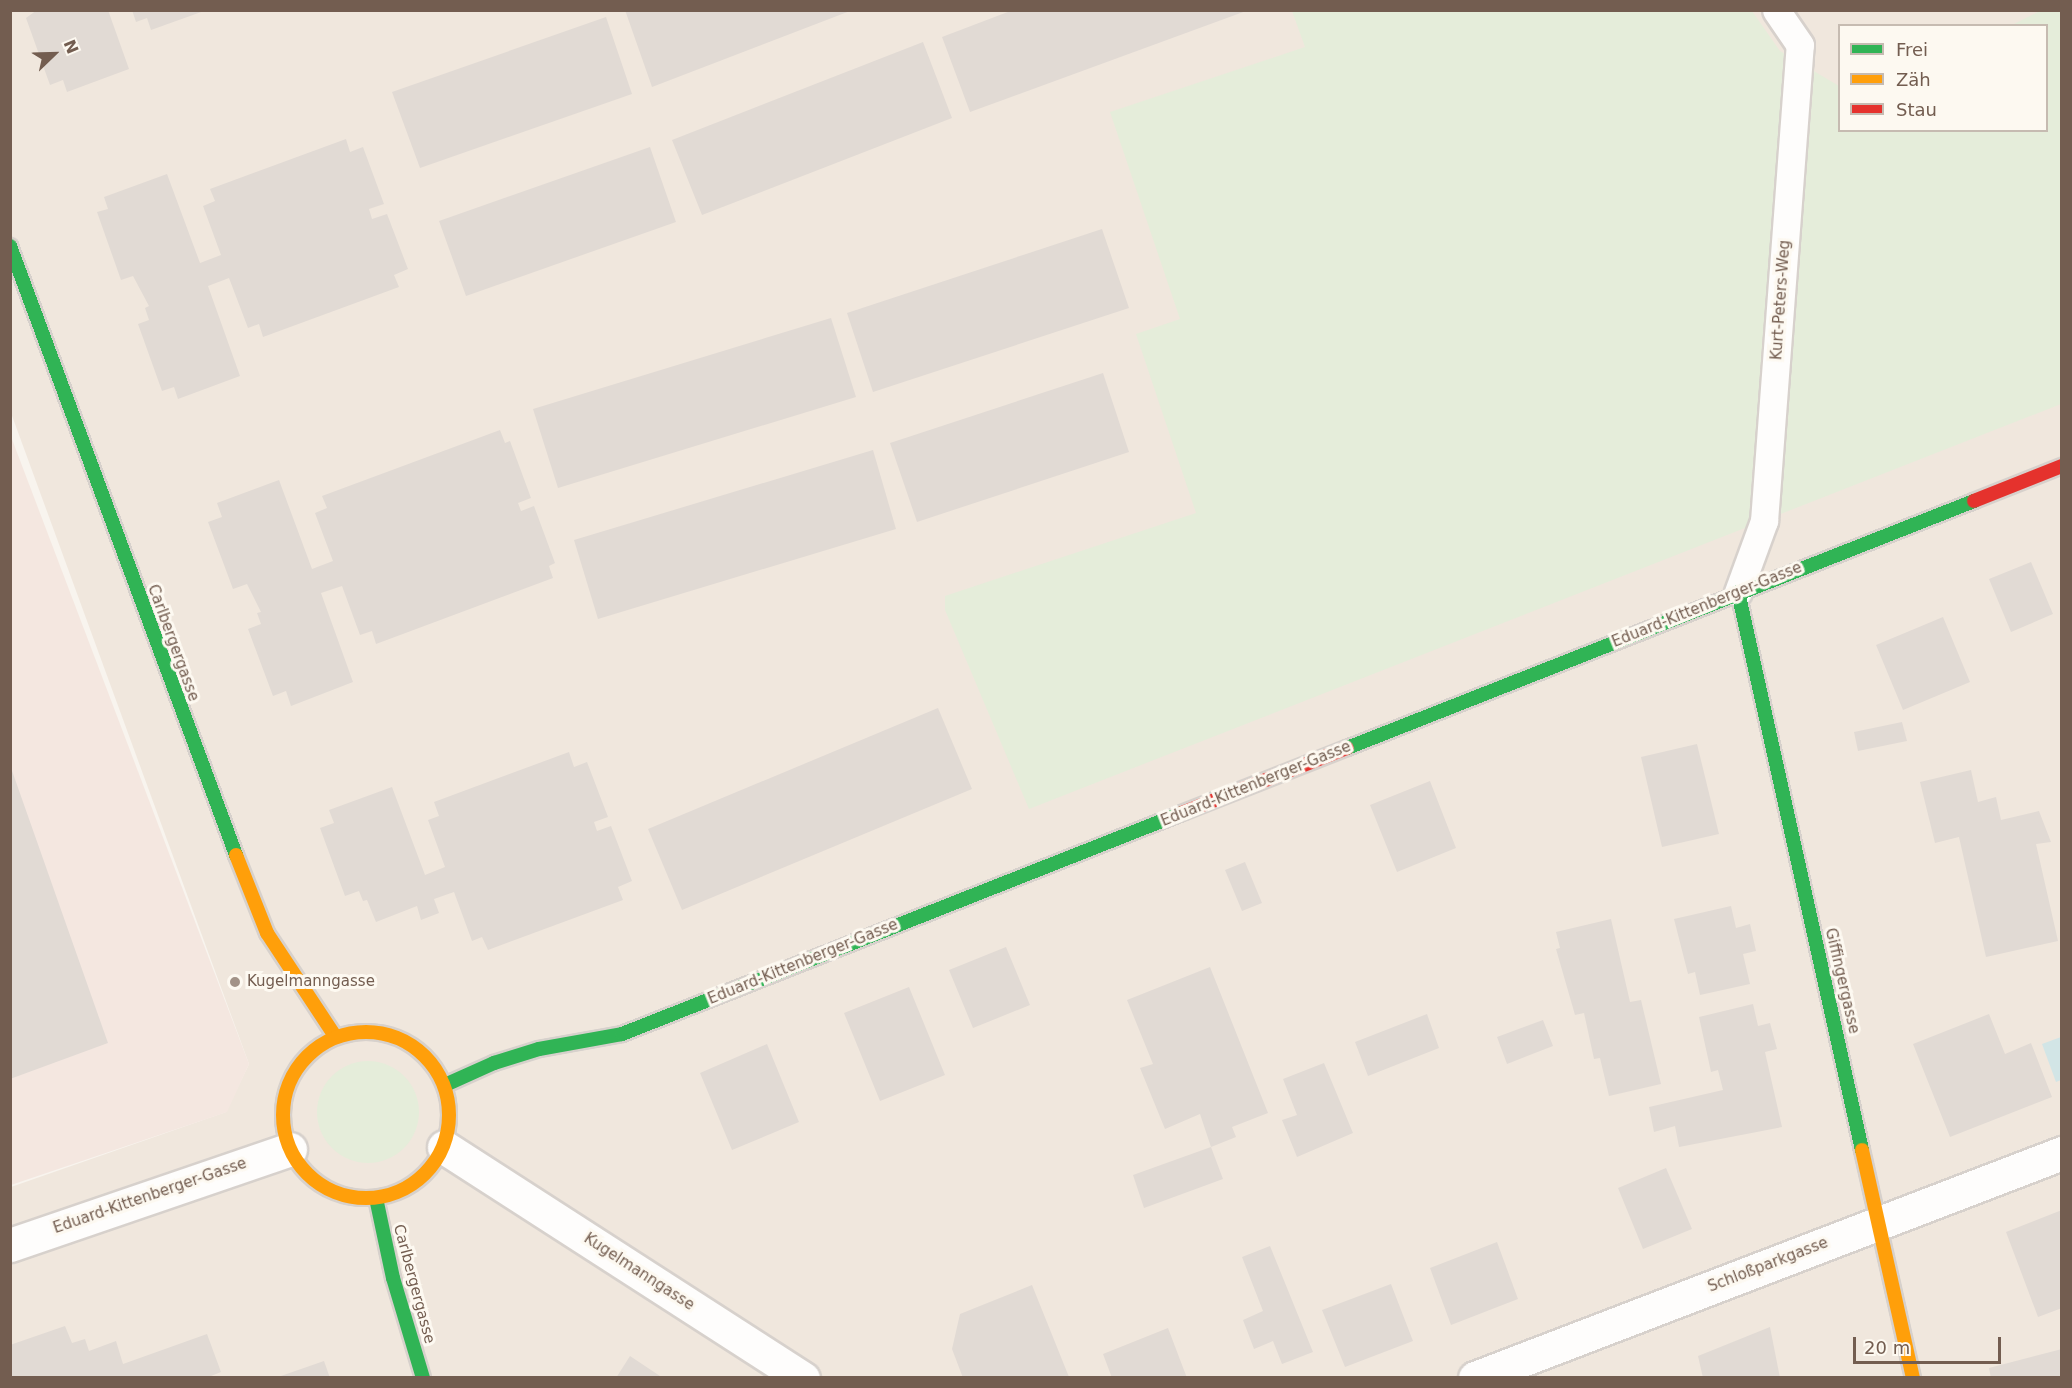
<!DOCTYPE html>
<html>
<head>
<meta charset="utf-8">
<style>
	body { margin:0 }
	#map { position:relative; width:2072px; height:1388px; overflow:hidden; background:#f8f4ee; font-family:"DejaVu Sans",sans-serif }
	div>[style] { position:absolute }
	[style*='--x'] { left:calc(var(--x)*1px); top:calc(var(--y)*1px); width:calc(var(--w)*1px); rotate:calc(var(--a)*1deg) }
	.residential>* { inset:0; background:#f0e7dd }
	.commercial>* { inset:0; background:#f4e7e0 }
	.green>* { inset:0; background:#e5edda }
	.round { border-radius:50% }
	.water>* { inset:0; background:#d2e5e6 }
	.building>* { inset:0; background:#e1dad4 }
	.roads { filter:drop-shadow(2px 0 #d7d1cc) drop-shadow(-2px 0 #d7d1cc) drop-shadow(0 2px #d7d1cc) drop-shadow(0 -2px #d7d1cc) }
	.lane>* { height:27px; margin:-13.5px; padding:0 13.5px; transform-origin:13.5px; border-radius:13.5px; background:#fefdfc }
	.street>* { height:33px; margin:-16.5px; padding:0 16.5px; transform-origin:16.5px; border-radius:16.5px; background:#fefdfc }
	.fast>* { height:14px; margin:-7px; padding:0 7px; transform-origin:7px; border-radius:7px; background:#30b455 }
	.slow>* { height:14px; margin:-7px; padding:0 7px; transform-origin:7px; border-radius:7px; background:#ff9f0a }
	.slow>.ring { margin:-7px; padding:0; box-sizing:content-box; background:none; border:14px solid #ff9f0a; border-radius:50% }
	.jam>* { height:14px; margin:-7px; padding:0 7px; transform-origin:7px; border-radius:7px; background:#e5322d }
	.dots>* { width:16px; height:16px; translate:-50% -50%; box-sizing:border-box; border:3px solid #fdf9f1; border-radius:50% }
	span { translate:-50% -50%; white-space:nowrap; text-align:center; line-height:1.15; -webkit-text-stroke:6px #fdf9f1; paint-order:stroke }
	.street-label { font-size:15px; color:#735d50 }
	.poi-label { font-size:15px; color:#735d50 }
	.left { translate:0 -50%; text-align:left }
	.frame { position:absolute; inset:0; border:12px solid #735d50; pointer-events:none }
	.legend { position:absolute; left:1838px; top:24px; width:210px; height:108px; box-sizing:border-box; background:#fdf9f1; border:2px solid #c6bbb1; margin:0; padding:8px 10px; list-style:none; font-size:18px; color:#735d50 }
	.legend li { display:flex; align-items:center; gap:12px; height:30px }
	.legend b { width:30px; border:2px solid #c6bbb1 }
	.north { position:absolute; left:24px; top:24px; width:60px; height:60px; -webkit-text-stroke:4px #fdf9f1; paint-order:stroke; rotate:67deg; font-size:16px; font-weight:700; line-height:24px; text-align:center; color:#735d50 }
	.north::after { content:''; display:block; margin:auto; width:21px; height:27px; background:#735d50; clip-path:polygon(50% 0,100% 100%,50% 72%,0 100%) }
	.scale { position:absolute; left:1853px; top:1337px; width:148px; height:27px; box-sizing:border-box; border:3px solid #735d50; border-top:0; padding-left:8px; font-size:18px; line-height:21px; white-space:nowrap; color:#735d50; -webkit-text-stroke:4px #fdf9f1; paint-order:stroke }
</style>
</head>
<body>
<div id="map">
	<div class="residential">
		<div style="clip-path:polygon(evenodd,11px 11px,2061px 11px,2061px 1377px,11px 1377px,11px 1187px,226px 1112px,249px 1064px,11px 413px,11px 11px,1840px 26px,2046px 26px,2046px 130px,1840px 130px,1840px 26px)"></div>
	</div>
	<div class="commercial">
		<div style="clip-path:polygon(10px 434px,249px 1064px,227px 1112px,11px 1185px)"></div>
	</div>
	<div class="green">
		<div style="clip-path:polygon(1292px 11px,1752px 11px,1780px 51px,1839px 86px,1840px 130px,2046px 130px,2046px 26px,2012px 25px,2040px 11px,2061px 11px,2061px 404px,1029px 809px,945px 610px,945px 596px,1196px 513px,1136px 334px,1180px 319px,1110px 112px,1305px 47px)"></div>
		<div class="round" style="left:317px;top:1061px;width:102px;height:102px"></div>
	</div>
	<div class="water">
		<div style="clip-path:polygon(2061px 1037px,2061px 1080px,2056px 1082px,2042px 1044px)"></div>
	</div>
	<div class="building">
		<div style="clip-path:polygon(37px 10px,108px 10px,129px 69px,67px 92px,63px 80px,50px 85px,26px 18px)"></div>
		<div style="clip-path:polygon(132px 10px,204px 10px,204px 11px,151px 30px,147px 18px,136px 22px)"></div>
		<div style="clip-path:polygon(625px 10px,850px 10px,850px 11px,652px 87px)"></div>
		<div style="clip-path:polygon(1013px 10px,1246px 10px,1246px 11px,970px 112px,942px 37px)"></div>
		<div style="clip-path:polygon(606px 17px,632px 94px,420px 168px,392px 92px)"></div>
		<div style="clip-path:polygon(923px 42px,952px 118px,702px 215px,672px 140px)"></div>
		<div style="clip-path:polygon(346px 139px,350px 152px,363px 147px,384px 204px,369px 209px,372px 219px,387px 214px,408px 269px,394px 275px,399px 287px,263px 337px,259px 324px,248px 328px,229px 278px,208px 286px,240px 376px,178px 399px,174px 387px,162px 391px,138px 324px,149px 320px,145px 308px,149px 306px,133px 276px,121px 280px,97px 212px,108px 209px,104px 197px,167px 174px,200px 263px,221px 255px,203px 206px,215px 201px,210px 189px)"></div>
		<div style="clip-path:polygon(650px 147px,676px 222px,466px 296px,439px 221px)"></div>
		<div style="clip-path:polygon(1102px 229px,1129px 308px,873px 392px,847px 313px)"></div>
		<div style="clip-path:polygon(831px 318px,856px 397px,558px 488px,533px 409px)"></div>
		<div style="clip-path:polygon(1103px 373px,1129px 452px,917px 522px,890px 443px)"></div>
		<div style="clip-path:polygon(500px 430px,505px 443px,510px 441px,531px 498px,518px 503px,521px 511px,534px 506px,555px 563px,549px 566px,553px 578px,376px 644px,372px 631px,360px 635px,342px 586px,321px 593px,353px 682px,291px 706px,286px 691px,273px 696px,248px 629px,261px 624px,257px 613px,261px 612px,247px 584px,233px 589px,208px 522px,222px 517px,217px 503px,279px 480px,312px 569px,333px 561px,315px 513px,327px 508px,322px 496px)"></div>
		<div style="clip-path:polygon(873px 450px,896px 529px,598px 619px,574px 540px)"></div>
		<div style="clip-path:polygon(2031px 562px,2053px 614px,2011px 632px,1989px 579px)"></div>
		<div style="clip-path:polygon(1943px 617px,1970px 682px,1903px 710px,1876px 645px)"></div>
		<div style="clip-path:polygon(938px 708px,972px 789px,682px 910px,648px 829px)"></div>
		<div style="clip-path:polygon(1902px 722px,1907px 741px,1858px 751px,1854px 732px)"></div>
		<div style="clip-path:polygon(1697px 744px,1719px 834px,1662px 847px,1641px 757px)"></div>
		<div style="clip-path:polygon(569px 752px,574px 767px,587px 762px,608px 817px,594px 822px,597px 831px,611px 826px,632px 881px,618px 887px,623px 900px,488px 950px,482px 937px,472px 941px,454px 892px,434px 899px,439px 913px,421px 920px,417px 906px,376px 922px,367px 900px,363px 901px,359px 891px,345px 896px,320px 828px,334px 823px,329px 810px,392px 787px,425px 875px,445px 867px,428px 820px,439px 816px,434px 802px)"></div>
		<div style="clip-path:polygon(10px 765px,108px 1043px,10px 1079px)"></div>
		<div style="clip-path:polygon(1971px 770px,1978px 802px,1996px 797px,2001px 820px,2039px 811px,2051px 842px,2036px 844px,2058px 941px,1986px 957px,1959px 837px,1935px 843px,1920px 782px)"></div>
		<div style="clip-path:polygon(1430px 781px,1456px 848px,1397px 872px,1370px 805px)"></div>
		<div style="clip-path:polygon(1245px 862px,1262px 903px,1242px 911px,1225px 870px)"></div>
		<div style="clip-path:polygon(1731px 906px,1736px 928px,1750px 924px,1756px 951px,1743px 954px,1750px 984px,1700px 995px,1695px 972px,1688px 974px,1674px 919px)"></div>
		<div style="clip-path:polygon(1611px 919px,1630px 1002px,1641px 1000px,1661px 1084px,1609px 1096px,1600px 1058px,1594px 1059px,1584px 1013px,1575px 1015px,1556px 949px,1560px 948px,1556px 932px)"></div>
		<div style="clip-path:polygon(1006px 947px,1030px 1005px,973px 1028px,949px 970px)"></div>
		<div style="clip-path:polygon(1210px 967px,1268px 1113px,1232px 1127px,1236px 1137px,1211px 1147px,1200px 1114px,1165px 1129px,1140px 1068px,1153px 1064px,1127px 1000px)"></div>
		<div style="clip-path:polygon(909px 987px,945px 1075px,880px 1101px,844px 1013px)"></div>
		<div style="clip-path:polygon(1753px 1004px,1758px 1026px,1770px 1023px,1777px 1049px,1765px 1052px,1782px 1127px,1679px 1147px,1675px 1126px,1654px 1132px,1649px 1107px,1723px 1090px,1718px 1070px,1711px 1072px,1699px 1017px)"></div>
		<div style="clip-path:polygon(1427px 1014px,1439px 1048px,1368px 1076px,1355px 1042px)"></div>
		<div style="clip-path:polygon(1989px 1014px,2005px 1054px,2031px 1043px,2052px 1097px,1950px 1137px,1913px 1044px)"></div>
		<div style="clip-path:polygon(1543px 1020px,1553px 1046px,1507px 1064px,1497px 1037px)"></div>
		<div style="clip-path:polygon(767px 1044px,799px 1122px,732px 1150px,700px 1073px)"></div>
		<div style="clip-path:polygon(1324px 1063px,1353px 1133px,1297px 1157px,1282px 1120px,1297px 1115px,1283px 1079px)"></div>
		<div style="clip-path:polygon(1211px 1147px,1223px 1179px,1144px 1208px,1133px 1175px)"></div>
		<div style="clip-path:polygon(1666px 1168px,1692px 1229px,1643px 1249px,1618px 1188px)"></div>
		<div style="clip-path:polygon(2062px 1210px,2062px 1308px,2038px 1317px,2006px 1232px)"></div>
		<div style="clip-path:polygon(1497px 1242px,1518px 1299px,1451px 1325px,1430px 1268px)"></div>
		<div style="clip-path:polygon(1270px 1246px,1313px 1352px,1282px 1364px,1273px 1341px,1254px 1349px,1243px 1320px,1263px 1311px,1242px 1257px)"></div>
		<div style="clip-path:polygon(1391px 1284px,1413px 1341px,1345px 1367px,1322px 1310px)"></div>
		<div style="clip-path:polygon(1032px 1285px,1069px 1377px,963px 1378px,952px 1349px,960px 1314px)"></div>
		<div style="clip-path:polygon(65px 1326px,72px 1343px,85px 1339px,89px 1351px,116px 1341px,123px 1364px,207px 1334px,221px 1372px,206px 1378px,10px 1378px,10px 1345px)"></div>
		<div style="clip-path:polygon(1770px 1327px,1780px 1378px,1703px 1378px,1698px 1356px)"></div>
		<div style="clip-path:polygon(1168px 1328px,1187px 1378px,1112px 1378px,1103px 1354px)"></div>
		<div style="clip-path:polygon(2062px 1349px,2062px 1378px,1991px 1378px,1989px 1368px)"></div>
		<div style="clip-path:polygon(630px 1356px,663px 1378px,616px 1378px)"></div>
		<div style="clip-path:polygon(324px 1361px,330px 1378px,278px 1378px,278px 1377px)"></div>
	</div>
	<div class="roads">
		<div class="lane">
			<div style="--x:1738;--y:592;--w:76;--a:-69.9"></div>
			<div style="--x:1764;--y:521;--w:477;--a:-85.7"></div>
			<div style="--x:1800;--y:45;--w:42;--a:-124.4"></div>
		</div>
		<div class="street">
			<div style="--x:444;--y:1147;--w:427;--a:32.8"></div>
			<div style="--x:10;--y:1245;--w:296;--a:-18.9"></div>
			<div style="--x:1475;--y:1378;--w:629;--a:-20.97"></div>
		</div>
		<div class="fast">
			<div style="--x:10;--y:246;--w:650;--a:69.64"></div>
			<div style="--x:1738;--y:592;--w:572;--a:77.47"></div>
			<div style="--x:1347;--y:748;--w:674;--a:-21.5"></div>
			<div style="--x:445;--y:1085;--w:54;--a:-24.2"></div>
			<div style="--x:494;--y:1063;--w:47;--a:-17.3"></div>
			<div style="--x:539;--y:1049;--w:84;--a:-10.2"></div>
			<div style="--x:622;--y:1034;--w:602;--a:-21.54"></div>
			<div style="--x:376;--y:1198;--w:82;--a:78"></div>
			<div style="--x:393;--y:1278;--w:104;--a:73.3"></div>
		</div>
		<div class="slow">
			<div style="--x:236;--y:855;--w:84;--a:68.3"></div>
			<div style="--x:267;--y:933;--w:123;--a:56.6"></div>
			<div class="ring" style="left:283px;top:1032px;width:152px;height:152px"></div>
			<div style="--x:1862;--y:1150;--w:234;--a:77.4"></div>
		</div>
		<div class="jam">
			<div style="--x:1974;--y:501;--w:95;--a:-21.7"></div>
			<div style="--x:1182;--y:813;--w:177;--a:-21.5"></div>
		</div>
	</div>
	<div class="dots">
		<div style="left:235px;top:982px;background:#a29287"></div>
	</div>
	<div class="street-label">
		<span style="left:1781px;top:300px;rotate:-86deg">Kurt-Peters-Weg</span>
		<span style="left:1707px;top:605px;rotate:-22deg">Eduard-Kittenberger-Gasse</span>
		<span style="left:173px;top:643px;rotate:70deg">Carlbergergasse</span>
		<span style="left:1256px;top:784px;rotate:-22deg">Eduard-Kittenberger-Gasse</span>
		<span style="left:803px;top:962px;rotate:-22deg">Eduard-Kittenberger-Gasse</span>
		<span style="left:1842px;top:981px;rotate:77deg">Giffingergasse</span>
		<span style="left:150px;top:1196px;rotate:-19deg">Eduard-Kittenberger-Gasse</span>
		<span style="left:1768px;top:1265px;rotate:-21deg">Schloßparkgasse</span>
		<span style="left:639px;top:1272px;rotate:33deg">Kugelmanngasse</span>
		<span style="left:414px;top:1284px;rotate:75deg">Carlbergergasse</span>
	</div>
	<div class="poi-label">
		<span class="left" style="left:247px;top:982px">Kugelmanngasse</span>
	</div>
	<div class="frame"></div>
	<ul class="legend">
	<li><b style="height:8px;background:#30b455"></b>Frei</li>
	<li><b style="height:8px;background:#ff9f0a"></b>Zäh</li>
	<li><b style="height:8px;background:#e5322d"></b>Stau</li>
	</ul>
	<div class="north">N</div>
	<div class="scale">20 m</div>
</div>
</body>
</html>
